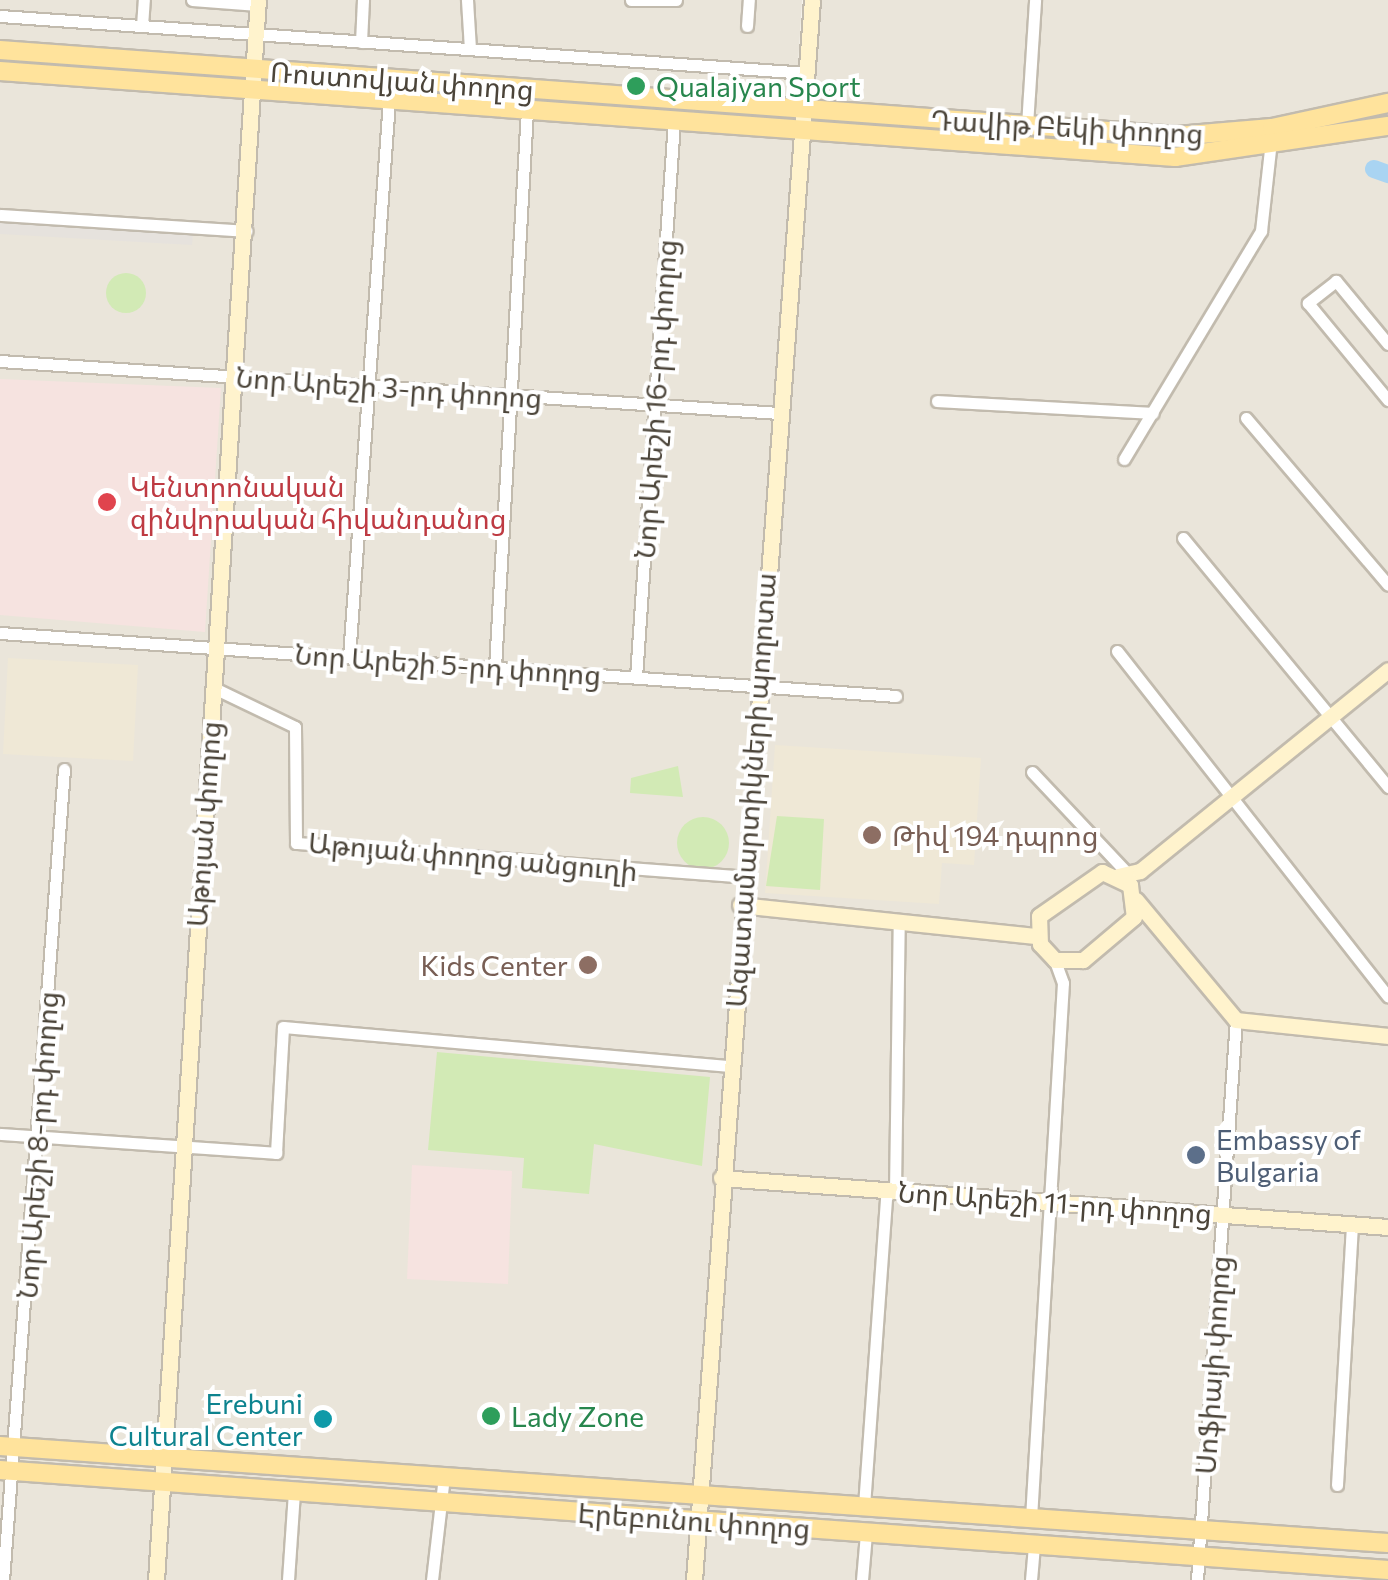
<!DOCTYPE html>
<html>
<head>
<meta charset="utf-8">
<style>
	body { margin:0 }
	#map { position:relative; width:1388px; height:1580px; overflow:hidden; background:#f6f3ec; font-family:Commissioner,"Noto Sans Armenian",sans-serif }
	div>[style] { position:absolute }
	[style*='--x'] { left:calc(var(--x)*1px); top:calc(var(--y)*1px); width:calc(var(--w)*1px); rotate:calc(var(--a)*1deg) }
	.residential>* { inset:0; background:#eae5da }
	.industrial>* { inset:0; background:#e6e2dd }
	.education>* { inset:0; background:#efe8d6 }
	.medical>* { inset:0; background:#f6e3e0 }
	.green>* { inset:0; background:#d2eab5 }
	.round { border-radius:50% }
	.river>* { height:18px; margin:-9px; padding:0 9px; transform-origin:9px; border-radius:9px; background:#a9d4f2 }
	.roads { filter:drop-shadow(2px 0 #c2bbae) drop-shadow(-2px 0 #c2bbae) drop-shadow(0 2px #c2bbae) drop-shadow(0 -2px #c2bbae) }
	.street>* { height:11px; margin:-5.5px; padding:0 5.5px; transform-origin:5.5px; border-radius:5.5px; background:#fff }
	.secondary>* { height:15px; margin:-7.5px; padding:0 7.5px; transform-origin:7.5px; border-radius:7.5px; background:#fff3cd }
	.primary>* { height:18px; margin:-9px; padding:0 9px; transform-origin:9px; border-radius:9px; background:#ffe39c }
	.dots>* { width:28px; height:28px; translate:-50% -50%; box-sizing:border-box; border:5px solid #fff; border-radius:50% }
	span { translate:-50% -50%; white-space:nowrap; text-align:center; line-height:1.15; -webkit-text-stroke:8px #fff; paint-order:stroke }
	.street-label { font-size:28px; color:#4b4439 }
	.leisure-label { font-size:28px; color:#27864d }
	.left { translate:0 -50%; text-align:left }
	.health-label { font-size:28px; color:#be3a42 }
	.education-label { font-size:28px; color:#785e54 }
	.right { translate:-100% -50%; text-align:right }
	.service-label { font-size:28px; color:#4e5e75 }
	.culture-label { font-size:28px; color:#0d838f }
</style>
</head>
<body>
<div id="map">
	<div class="residential">
		<div style="clip-path:polygon(0 0,802px 0,795px 115px,0 59px)"></div>
		<div style="clip-path:polygon(821px 0,1388px 0,1388px 106px,1194px 128px,814px 101px)"></div>
		<div style="clip-path:polygon(0 66px,1176px 149px,1388px 116px,1388px 1580px,0 1580px)"></div>
	</div>
	<div class="industrial">
		<div style="clip-path:polygon(0 222px,193px 234px,192px 245px,0 234px)"></div>
	</div>
	<div class="education">
		<div style="clip-path:polygon(8px 658px,138px 665px,133px 761px,3px 754px)"></div>
		<div style="clip-path:polygon(775px 745px,981px 758px,974px 865px,942px 863px,939px 904px,765px 893px)"></div>
	</div>
	<div class="medical">
		<div style="clip-path:polygon(0 379px,221px 388px,205px 632px,0 615px)"></div>
		<div style="clip-path:polygon(412px 1165px,512px 1171px,508px 1284px,407px 1279px)"></div>
	</div>
	<div class="green">
		<div class="round" style="left:106px;top:273px;width:40px;height:40px"></div>
		<div style="clip-path:polygon(678px 766px,683px 797px,630px 793px,631px 778px)"></div>
		<div style="clip-path:polygon(777px 816px,824px 819px,820px 890px,766px 886px)"></div>
		<div class="round" style="left:677px;top:817px;width:52px;height:52px"></div>
		<div style="clip-path:polygon(437px 1052px,710px 1077px,702px 1166px,594px 1144px,589px 1194px,522px 1188px,524px 1158px,428px 1150px)"></div>
	</div>
	<div class="river">
		<div style="--x:1374;--y:169;--w:15;--a:20"></div>
	</div>
	<div class="roads">
		<div class="street">
			<div style="--x:192;--y:0;--w:66;--a:4.3"></div>
			<div style="--x:467;--y:0;--w:49;--a:86.5"></div>
			<div style="--x:631;--y:0;--w:45;--a:0"></div>
			<div style="--x:0;--y:16;--w:809;--a:4.04"></div>
			<div style="--x:142;--y:26;--w:26;--a:-86"></div>
			<div style="--x:747;--y:26;--w:26;--a:-86"></div>
			<div style="--x:361;--y:42;--w:42;--a:-87.3"></div>
			<div style="--x:1027;--y:125;--w:125;--a:-86.3"></div>
			<div style="--x:0;--y:215;--w:247;--a:3.7"></div>
			<div style="--x:1388;--y:344;--w:82;--a:-129.5"></div>
			<div style="--x:1336;--y:281;--w:36;--a:142"></div>
			<div style="--x:1308;--y:303;--w:126;--a:50.5"></div>
			<div style="--x:0;--y:361;--w:780;--a:3.82"></div>
			<div style="--x:937;--y:401;--w:216;--a:3.2"></div>
			<div style="--x:1246;--y:418;--w:219;--a:49.6"></div>
			<div style="--x:1124;--y:459;--w:266;--a:-59"></div>
			<div style="--x:1261;--y:231;--w:81;--a:-83.7"></div>
			<div style="--x:1183;--y:538;--w:323;--a:50.5"></div>
			<div style="--x:0;--y:633;--w:898;--a:4.02"></div>
			<div style="--x:1117;--y:651;--w:439;--a:51.9"></div>
			<div style="--x:349;--y:657;--w:558;--a:-85.89"></div>
			<div style="--x:495;--y:667;--w:558;--a:-86.71"></div>
			<div style="--x:636;--y:677;--w:557;--a:-86.09"></div>
			<div style="--x:212;--y:687;--w:92;--a:25.7"></div>
			<div style="--x:295;--y:727;--w:116;--a:89.5"></div>
			<div style="--x:296;--y:843;--w:445;--a:4.3"></div>
			<div style="--x:1032;--y:772;--w:141;--a:46.7"></div>
			<div style="--x:0;--y:1134;--w:277;--a:3.9"></div>
			<div style="--x:276;--y:1153;--w:126;--a:-86.8"></div>
			<div style="--x:283;--y:1027;--w:449;--a:5"></div>
			<div style="--x:1337;--y:1485;--w:261;--a:-86.7"></div>
			<div style="--x:864;--y:1506;--w:311;--a:-85.9"></div>
			<div style="--x:886;--y:1196;--w:10;--a:-29"></div>
			<div style="--x:895;--y:1191;--w:271;--a:-89.2"></div>
			<div style="--x:1031;--y:1518;--w:536;--a:-86.58"></div>
			<div style="--x:1063;--y:983;--w:27;--a:-110"></div>
			<div style="--x:3;--y:1580;--w:813;--a:-85.7"></div>
			<div style="--x:288;--y:1580;--w:89;--a:-86.1"></div>
			<div style="--x:432;--y:1580;--w:104;--a:-83.4"></div>
			<div style="--x:862;--y:1580;--w:47;--a:-85.1"></div>
			<div style="--x:1031;--y:1580;--w:36;--a:-85"></div>
			<div style="--x:1197;--y:1580;--w:561;--a:-86.02"></div>
		</div>
		<div class="secondary">
			<div style="--x:1102;--y:872;--w:31;--a:25"></div>
			<div style="--x:1130;--y:885;--w:32;--a:83"></div>
			<div style="--x:1134;--y:917;--w:67;--a:139.9"></div>
			<div style="--x:1083;--y:960;--w:28;--a:180"></div>
			<div style="--x:1055;--y:960;--w:22;--a:-133"></div>
			<div style="--x:1040;--y:944;--w:28;--a:-92"></div>
			<div style="--x:1039;--y:916;--w:77;--a:-34.9"></div>
			<div style="--x:1118;--y:876;--w:23;--a:-13"></div>
			<div style="--x:1140;--y:871;--w:319;--a:-39"></div>
			<div style="--x:1136;--y:900;--w:156;--a:50.2"></div>
			<div style="--x:1236;--y:1020;--w:153;--a:6"></div>
			<div style="--x:740;--y:905;--w:299;--a:6"></div>
			<div style="--x:721;--y:1178;--w:669;--a:4.2"></div>
			<div style="--x:156;--y:1580;--w:1583;--a:-86.31"></div>
			<div style="--x:694;--y:1580;--w:1584;--a:-85.73"></div>
		</div>
		<div class="primary">
			<div style="--x:0;--y:50;--w:1180;--a:4.18"></div>
			<div style="--x:1177;--y:136;--w:95;--a:-4.8"></div>
			<div style="--x:1272;--y:128;--w:119;--a:-12.2"></div>
			<div style="--x:0;--y:71;--w:1178;--a:4.19"></div>
			<div style="--x:1175;--y:157;--w:215;--a:-8.3"></div>
			<div style="--x:0;--y:1446;--w:1391;--a:4"></div>
			<div style="--x:0;--y:1470;--w:1392;--a:4.12"></div>
		</div>
	</div>
	<div class="dots">
		<div style="left:636px;top:86px;background:#2e9e5b"></div>
		<div style="left:107px;top:502px;background:#e0444e"></div>
		<div style="left:872px;top:835px;background:#8d6e63"></div>
		<div style="left:588px;top:965px;background:#8d6e63"></div>
		<div style="left:1196px;top:1155px;background:#5c6f8a"></div>
		<div style="left:491px;top:1416px;background:#2e9e5b"></div>
		<div style="left:323px;top:1419px;background:#0f9aa8"></div>
	</div>
	<div class="street-label">
		<span style="left:402px;top:80px;rotate:4deg">Ռոստովյան փողոց</span>
		<span style="left:1067px;top:126px;rotate:3deg">Դավիթ Բեկի փողոց</span>
		<span style="left:389px;top:387px;rotate:4deg">Նոր Արեշի 3-րդ փողոց</span>
		<span style="left:655px;top:399px;rotate:-86deg">Նոր Արեշի 16-րդ փողոց</span>
		<span style="left:448px;top:664px;rotate:4deg">Նոր Արեշի 5-րդ փողոց</span>
		<span style="left:750px;top:790px;rotate:-86deg">Ազատամարտիկների պողոտա</span>
		<span style="left:203px;top:824px;rotate:-86deg">Աթոյան փողոց</span>
		<span style="left:473px;top:856px;rotate:5deg">Աթոյան փողոց անցուղի</span>
		<span style="left:37px;top:1145px;rotate:-86deg">Նոր Արեշի 8-րդ փողոց</span>
		<span style="left:1055px;top:1202px;rotate:4deg">Նոր Արեշի 11-րդ փողոց</span>
		<span style="left:1212px;top:1365px;rotate:-86deg">Սոֆիայի փողոց</span>
		<span style="left:694px;top:1520px;rotate:4deg">Էրեբունու փողոց</span>
	</div>
	<div class="leisure-label">
		<span class="left" style="left:656px;top:86px">Qualajyan Sport</span>
		<span class="left" style="left:511px;top:1416px">Lady Zone</span>
	</div>
	<div class="health-label">
		<span class="left" style="left:130px;top:502px">Կենտրոնական<br>զինվորական հիվանդանոց</span>
	</div>
	<div class="education-label">
		<span class="left" style="left:892px;top:835px">Թիվ 194 դպրոց</span>
		<span class="right" style="left:568px;top:965px">Kids Center</span>
	</div>
	<div class="service-label">
		<span class="left" style="left:1216px;top:1155px">Embassy of<br>Bulgaria</span>
	</div>
	<div class="culture-label">
		<span class="right" style="left:303px;top:1419px">Erebuni<br>Cultural Center</span>
	</div>
</div>
</body>
</html>
